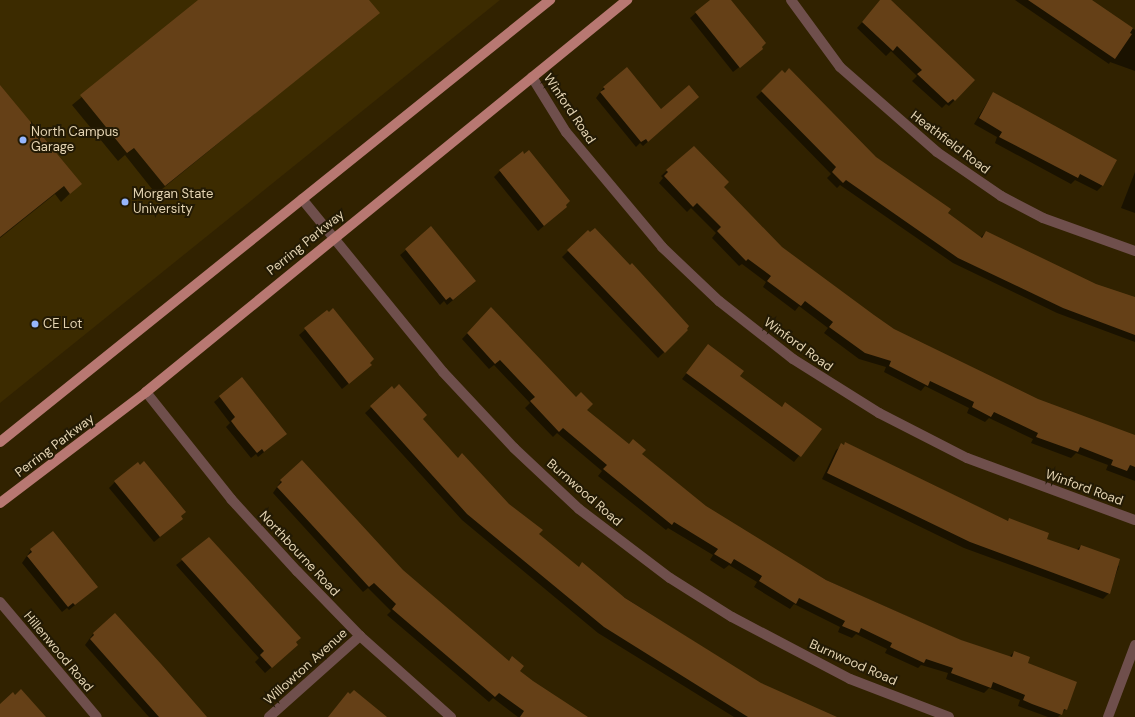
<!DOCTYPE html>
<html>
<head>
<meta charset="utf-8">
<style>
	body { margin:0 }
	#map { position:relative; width:1135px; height:717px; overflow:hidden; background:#312200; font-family:"DM Sans",sans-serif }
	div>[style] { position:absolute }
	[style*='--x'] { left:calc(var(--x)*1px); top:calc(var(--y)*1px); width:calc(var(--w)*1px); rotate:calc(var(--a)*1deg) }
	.built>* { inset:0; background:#3c2b00 }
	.shadow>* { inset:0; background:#0007 }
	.building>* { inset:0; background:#654017 }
	.minor>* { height:10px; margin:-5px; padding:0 5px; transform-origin:5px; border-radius:5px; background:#6f4f4c }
	.major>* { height:10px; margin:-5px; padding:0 5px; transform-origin:5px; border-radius:5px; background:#b87872 }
	.dots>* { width:11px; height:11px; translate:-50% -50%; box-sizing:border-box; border:2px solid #231a04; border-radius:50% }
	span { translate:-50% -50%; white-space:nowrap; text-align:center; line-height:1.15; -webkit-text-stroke:4px #231a04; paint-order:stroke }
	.street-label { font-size:13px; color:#e3d3b2 }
	.poi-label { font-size:13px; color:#e3d3b2 }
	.left { translate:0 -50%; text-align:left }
</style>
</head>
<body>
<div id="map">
	<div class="built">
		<div style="clip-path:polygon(0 0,500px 0,0 403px)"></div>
	</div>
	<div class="shadow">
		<div style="clip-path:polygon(200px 0,368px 0,378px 13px,156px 194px,125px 155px,118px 161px,72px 105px)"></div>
		<div style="clip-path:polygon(711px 0,730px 0,756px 54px,733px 72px,690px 18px)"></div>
		<div style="clip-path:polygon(882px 0,890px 0,974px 80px,949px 106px,946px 104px,942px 108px,912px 81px,917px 76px,891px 51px,886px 56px,857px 28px)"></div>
		<div style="clip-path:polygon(1015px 0,1090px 0,1135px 30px,1135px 71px,1110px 62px,1109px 64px)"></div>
		<div style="clip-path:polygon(782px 72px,876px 158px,980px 238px,986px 232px,1095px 285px,1135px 298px,1135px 342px,1057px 313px,953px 263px,840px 185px,837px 188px,827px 178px,831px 174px,756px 97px)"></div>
		<div style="clip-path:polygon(604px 87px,661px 111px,698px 97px,643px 146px,640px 143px,636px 147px,596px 98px)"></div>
		<div style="clip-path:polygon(993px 93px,1116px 161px,1102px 186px,1097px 191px,1075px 180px,1071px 184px,995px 143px,997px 137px,974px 124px)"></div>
		<div style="clip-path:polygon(0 98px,80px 184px,61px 202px,55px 194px,0 238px)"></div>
		<div style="clip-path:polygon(693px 147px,723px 187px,781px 248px,893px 330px,1038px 400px,1135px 436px,1135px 481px,1106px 470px,1108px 465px,1076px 453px,1071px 458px,1031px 443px,1033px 439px,989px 418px,985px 422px,967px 413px,969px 408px,925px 386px,921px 391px,884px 372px,886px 367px,859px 359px,824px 333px,828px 328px,799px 306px,795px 311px,763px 287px,766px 282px,742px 264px,739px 266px,712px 238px,716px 233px,691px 208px,687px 212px,659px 183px,663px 178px,661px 176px)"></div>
		<div style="clip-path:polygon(500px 171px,565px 205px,566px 207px,538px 231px,494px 177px)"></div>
		<div style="clip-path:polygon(1135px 172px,1135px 213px,1121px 208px)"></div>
		<div style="clip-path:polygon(588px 232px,687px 330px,658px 358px,562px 257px)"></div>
		<div style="clip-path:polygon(406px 250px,469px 287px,447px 305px,444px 301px,440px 305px,400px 255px)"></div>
		<div style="clip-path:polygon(491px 308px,586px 410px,705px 507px,826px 580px,960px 640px,1009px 657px,1014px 652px,1066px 709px,1058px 717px,1048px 717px,1018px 706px,1020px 700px,989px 688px,984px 693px,946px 679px,948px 673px,921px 665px,918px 668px,885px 653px,887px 649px,856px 634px,852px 638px,838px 632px,840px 627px,794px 604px,790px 609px,754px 587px,757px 582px,729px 565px,724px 569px,710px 560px,713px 555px,668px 528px,666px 530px,598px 476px,602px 471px,557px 433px,553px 437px,525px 408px,530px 403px,494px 365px,489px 369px,462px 339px)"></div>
		<div style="clip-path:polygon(327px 311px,371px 365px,342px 389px,299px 335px)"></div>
		<div style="clip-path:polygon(708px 346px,739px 377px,781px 408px,786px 403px,821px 429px,794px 462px,682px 379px)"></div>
		<div style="clip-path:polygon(242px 378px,286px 434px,258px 457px,256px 454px,251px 458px,226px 427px,230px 423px,214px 402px)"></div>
		<div style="clip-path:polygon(392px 388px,458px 459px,538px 534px,578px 568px,761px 684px,821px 717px,734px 717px,598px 633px,462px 520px,365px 413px)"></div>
		<div style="clip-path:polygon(846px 443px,1007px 521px,1010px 519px,1045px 539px,1076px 550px,1081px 546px,1119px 566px,1109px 593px,1103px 599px,964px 548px,822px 479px,836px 450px)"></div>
		<div style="clip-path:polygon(281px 481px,402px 571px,508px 662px,512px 658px,519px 671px,533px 682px,586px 717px,518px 717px,493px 698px,489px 702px,387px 615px,391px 611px,368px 588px,363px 592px,273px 493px)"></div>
		<div style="clip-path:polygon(115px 482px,176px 524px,154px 542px,109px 488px)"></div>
		<div style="clip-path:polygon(53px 532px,91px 592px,69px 610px,67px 608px,62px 612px,22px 563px,31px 550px)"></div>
		<div style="clip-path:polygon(209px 539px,295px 642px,291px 650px,265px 673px,255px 662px,259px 658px,176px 565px)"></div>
		<div style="clip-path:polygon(93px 634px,206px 717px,149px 717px,85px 645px)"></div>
	</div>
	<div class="building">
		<div style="clip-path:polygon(198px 0,369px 0,380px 13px,165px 186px,134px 148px,127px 153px,80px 95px)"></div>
		<div style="clip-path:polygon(710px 0,731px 0,766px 43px,762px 47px,763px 49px,740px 68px,695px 12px)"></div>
		<div style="clip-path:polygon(880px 0,891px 0,975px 80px,955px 101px,953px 99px,948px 103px,917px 74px,922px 70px,897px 46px,893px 51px,862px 22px)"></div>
		<div style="clip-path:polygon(1028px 0,1092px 0,1133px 28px,1130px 33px,1132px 34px,1115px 59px)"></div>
		<div style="clip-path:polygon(627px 67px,661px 109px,689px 85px,699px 97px,648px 142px,646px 139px,641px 142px,600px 92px,605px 89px,603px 87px)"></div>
		<div style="clip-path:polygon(789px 68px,876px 157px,951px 209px,948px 213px,982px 238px,986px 231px,1096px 284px,1135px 297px,1135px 335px,1063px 308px,958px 258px,846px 180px,843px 183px,832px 172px,836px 167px,761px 91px,782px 70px,785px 73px)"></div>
		<div style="clip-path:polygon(0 85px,82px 184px,70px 194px,64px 186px,0 237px)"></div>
		<div style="clip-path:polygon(993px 92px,1117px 160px,1103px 186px,1080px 174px,1078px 178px,999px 137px,1002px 132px,979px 118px)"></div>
		<div style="clip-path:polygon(694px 146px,729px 182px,724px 187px,782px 247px,874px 315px,894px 329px,1038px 399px,1135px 435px,1135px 467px,1130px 465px,1127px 471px,1111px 465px,1113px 460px,1080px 447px,1078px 452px,1036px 437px,1038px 433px,994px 412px,991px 417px,972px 407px,974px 402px,930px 381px,928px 386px,889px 366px,891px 361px,865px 353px,829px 327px,833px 322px,805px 301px,801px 306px,767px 281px,771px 276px,748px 259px,746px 261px,717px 231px,721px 227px,697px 203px,693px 207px,664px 176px,668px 172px,666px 170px)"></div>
		<div style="clip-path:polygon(529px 150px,570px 201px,566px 205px,567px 207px,544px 226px,499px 170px,523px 151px,524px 154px)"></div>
		<div style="clip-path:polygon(431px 226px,476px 281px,453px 300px,450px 297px,446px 300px,405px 249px)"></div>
		<div style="clip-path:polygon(595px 228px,630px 265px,632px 263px,689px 326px,687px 329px,688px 330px,665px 353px,567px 250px,588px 230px,590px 232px)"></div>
		<div style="clip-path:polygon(491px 307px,576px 397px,581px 392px,593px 404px,587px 410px,629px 444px,633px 439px,646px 450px,642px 454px,706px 506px,826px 580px,961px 640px,1012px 657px,1014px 651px,1030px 657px,1028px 663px,1077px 682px,1067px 710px,1064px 709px,1062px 715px,1032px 704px,1023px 700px,1025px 695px,993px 682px,991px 688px,951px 673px,953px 668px,926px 659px,924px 663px,890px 647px,892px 643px,861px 628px,859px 633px,842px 626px,845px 621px,799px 598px,796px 604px,759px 581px,762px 576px,734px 559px,731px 564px,714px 554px,718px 549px,674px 522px,672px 525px,603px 469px,607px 465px,563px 428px,559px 432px,530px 401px,535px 397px,500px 360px,495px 364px,467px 333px)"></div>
		<div style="clip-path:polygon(333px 308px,374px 359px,370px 363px,372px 365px,349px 384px,304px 328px,327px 310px,329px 312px)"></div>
		<div style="clip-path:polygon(708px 344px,744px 371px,740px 376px,782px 407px,785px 402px,822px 429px,801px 457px,686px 373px)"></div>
		<div style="clip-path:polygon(242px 377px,287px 434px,264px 452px,262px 449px,257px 453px,237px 429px,231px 421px,235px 417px,219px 396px)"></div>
		<div style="clip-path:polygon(399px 384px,427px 415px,423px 419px,458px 458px,462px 453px,509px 504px,543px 530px,539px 534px,579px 567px,582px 562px,625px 598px,761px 683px,837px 717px,748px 717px,604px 627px,467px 514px,370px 406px,392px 386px,394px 389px)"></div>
		<div style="clip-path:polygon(845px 442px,1008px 521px,1009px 518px,1049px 533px,1047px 539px,1079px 550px,1081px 545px,1120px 559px,1110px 594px,970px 542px,827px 473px,841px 443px,844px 445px)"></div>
		<div style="clip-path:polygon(302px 460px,403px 570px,509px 661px,512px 656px,524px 666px,520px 671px,533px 681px,588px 717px,520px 717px,524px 711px,499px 693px,495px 697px,392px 609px,396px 604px,374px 583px,369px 587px,277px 487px,282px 482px,280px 480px)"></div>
		<div style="clip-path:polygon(144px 461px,186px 512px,181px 516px,183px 519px,160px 537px,114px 481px,138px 462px,140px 465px)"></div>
		<div style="clip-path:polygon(53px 531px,98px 587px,75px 605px,73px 603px,68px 607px,27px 556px,32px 552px,30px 549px)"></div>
		<div style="clip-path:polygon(209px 537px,301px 638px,296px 642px,298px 645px,272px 668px,260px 655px,264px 651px,181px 559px)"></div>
		<div style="clip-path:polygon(115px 613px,161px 664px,207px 717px,159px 717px,90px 639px,94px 635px,93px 633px)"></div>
		<div style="clip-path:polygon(21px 689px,46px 717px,0 717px,0 704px,13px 692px,15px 695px)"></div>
		<div style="clip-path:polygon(354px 690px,387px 717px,328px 717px,348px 692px,350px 694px)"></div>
	</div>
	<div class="minor">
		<div style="--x:791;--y:0;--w:83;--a:53.8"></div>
		<div style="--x:840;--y:67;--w:129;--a:41.2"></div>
		<div style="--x:937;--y:152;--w:78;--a:34.5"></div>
		<div style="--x:1001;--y:196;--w:47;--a:27.6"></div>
		<div style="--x:1043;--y:218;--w:98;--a:19.7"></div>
		<div style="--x:532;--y:77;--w:65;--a:58.3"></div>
		<div style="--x:566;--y:132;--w:150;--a:50.1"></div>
		<div style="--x:662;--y:247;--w:79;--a:43.5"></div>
		<div style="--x:719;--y:301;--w:94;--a:38.1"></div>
		<div style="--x:793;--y:359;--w:102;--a:32.1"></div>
		<div style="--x:879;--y:413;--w:99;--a:27.1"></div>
		<div style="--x:967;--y:458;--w:179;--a:20.3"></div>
		<div style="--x:302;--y:199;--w:223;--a:50.8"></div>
		<div style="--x:443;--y:372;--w:104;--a:46.9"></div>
		<div style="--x:514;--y:448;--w:89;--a:43.2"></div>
		<div style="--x:579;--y:509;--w:114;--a:37.2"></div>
		<div style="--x:670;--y:578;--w:73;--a:32.2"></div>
		<div style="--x:732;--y:617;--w:133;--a:27.7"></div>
		<div style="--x:850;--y:679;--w:106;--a:21"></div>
		<div style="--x:146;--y:392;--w:137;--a:51.5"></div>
		<div style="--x:231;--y:499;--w:98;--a:47.5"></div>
		<div style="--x:297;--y:571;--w:91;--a:45.9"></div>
		<div style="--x:360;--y:636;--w:122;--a:41.7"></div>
		<div style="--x:0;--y:602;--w:150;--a:49.9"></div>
		<div style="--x:269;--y:717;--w:122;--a:-41.7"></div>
		<div style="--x:1108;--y:717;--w:77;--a:-69.4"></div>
	</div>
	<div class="major">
		<div style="--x:0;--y:442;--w:706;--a:-38.79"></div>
		<div style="--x:0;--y:503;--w:183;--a:-37.2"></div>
		<div style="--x:146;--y:392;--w:621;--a:-39.18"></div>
	</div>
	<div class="dots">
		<div style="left:23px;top:140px;background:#96b6fd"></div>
		<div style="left:125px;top:202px;background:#96b6fd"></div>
		<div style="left:35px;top:324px;background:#96b6fd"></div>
	</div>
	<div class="street-label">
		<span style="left:569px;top:109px;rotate:56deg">Winford Road</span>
		<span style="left:950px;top:143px;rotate:37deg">Heathfield Road</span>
		<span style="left:306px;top:243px;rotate:-39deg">Perring Parkway</span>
		<span style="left:798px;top:345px;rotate:36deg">Winford Road</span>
		<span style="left:55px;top:446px;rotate:-37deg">Perring Parkway</span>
		<span style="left:1084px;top:488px;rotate:20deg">Winford Road</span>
		<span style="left:584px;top:493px;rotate:41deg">Burnwood Road</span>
		<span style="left:299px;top:554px;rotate:47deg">Northbourne Road</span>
		<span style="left:58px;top:652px;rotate:50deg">Hillenwood Road</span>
		<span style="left:853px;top:663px;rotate:24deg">Burnwood Road</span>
		<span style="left:306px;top:667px;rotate:-42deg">Willowton Avenue</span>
	</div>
	<div class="poi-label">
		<span class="left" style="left:31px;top:140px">North Campus<br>Garage</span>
		<span class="left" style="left:133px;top:202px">Morgan State<br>University</span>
		<span class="left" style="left:43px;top:324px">CE Lot</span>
	</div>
</div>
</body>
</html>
